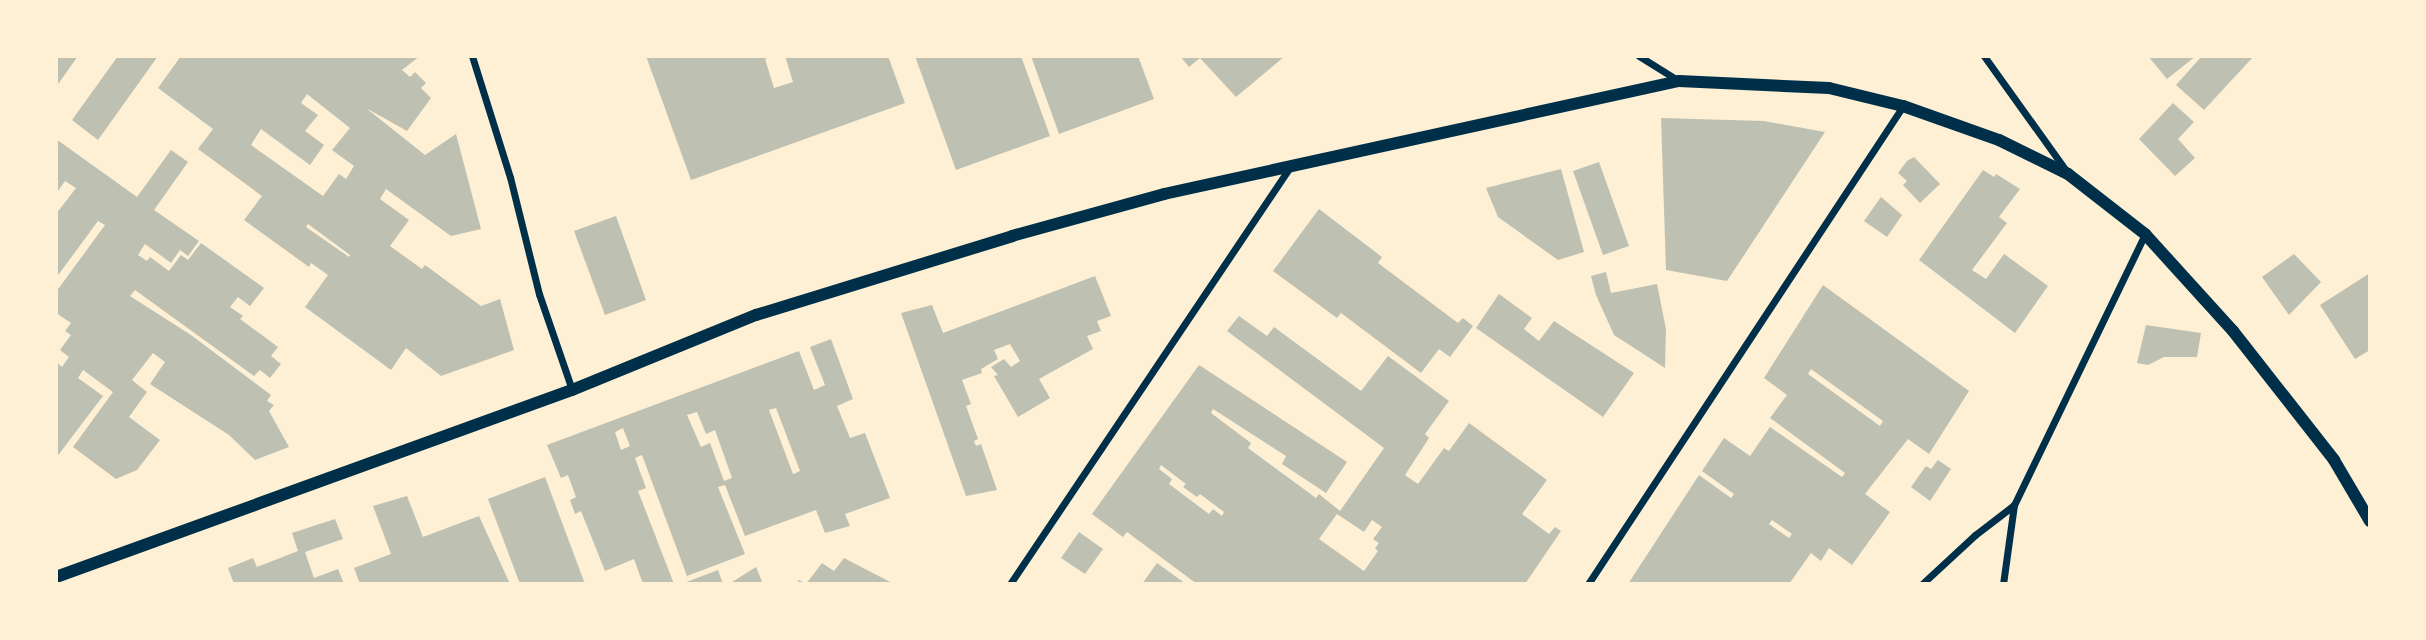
<!DOCTYPE html>
<html>
<head>
<meta charset="utf-8">
<style>
	body { margin:0 }
	#map { position:relative; width:2426px; height:640px; overflow:hidden; background:#fdf0d5; font-family:Jost,sans-serif }
	div>[style] { position:absolute }
	[style*='--x'] { left:calc(var(--x)*1px); top:calc(var(--y)*1px); width:calc(var(--w)*1px); rotate:calc(var(--a)*1deg) }
	.building>* { inset:0; background:#bec0b2 }
	.minor>* { height:7px; margin:-3.5px; padding:0 3.5px; transform-origin:3.5px; border-radius:3.5px; background:#003049 }
	.tertiary>* { height:12px; margin:-6px; padding:0 6px; transform-origin:6px; border-radius:6px; background:#003049 }
	span { translate:-50% -50%; white-space:nowrap; text-align:center; line-height:1.15; -webkit-text-stroke:5px #fdf0d5; paint-order:stroke }
	.frame { position:absolute; inset:0; border:58px solid #fdf0d5; pointer-events:none }
</style>
</head>
<body>
<div id="map">
	<div class="building">
		<div style="clip-path:polygon(56px 56px,78px 56px,56px 87px)"></div>
		<div style="clip-path:polygon(118px 56px,158px 56px,98px 140px,72px 120px)"></div>
		<div style="clip-path:polygon(evenodd,181px 56px,420px 56px,402px 70px,410px 77px,415px 72px,426px 83px,421px 88px,431px 98px,407px 131px,366px 108px,425px 155px,456px 134px,481px 229px,451px 236px,386px 189px,380px 199px,409px 220px,390px 246px,422px 269px,425px 265px,481px 306px,500px 299px,514px 350px,441px 376px,406px 348px,391px 370px,305px 307px,328px 275px,311px 263px,309px 267px,244px 220px,262px 196px,198px 149px,213px 129px,158px 88px,181px 56px,307px 94px,350px 128px,332px 150px,354px 166px,346px 179px,339px 174px,323px 196px,251px 145px,261px 129px,310px 165px,324px 145px,305px 131px,318px 115px,301px 103px,307px 94px,181px 56px,308px 224px,350px 255px,349px 257px,306px 227px,308px 224px)"></div>
		<div style="clip-path:polygon(646px 56px,772px 56px,765px 59px,774px 88px,793px 82px,785px 56px,888px 56px,905px 103px,691px 180px)"></div>
		<div style="clip-path:polygon(915px 56px,1021px 56px,1050px 136px,956px 170px)"></div>
		<div style="clip-path:polygon(1031px 56px,1138px 56px,1154px 99px,1059px 134px)"></div>
		<div style="clip-path:polygon(1180px 56px,1285px 56px,1236px 97px,1200px 58px,1189px 67px)"></div>
		<div style="clip-path:polygon(2148px 56px,2196px 56px,2167px 79px)"></div>
		<div style="clip-path:polygon(2202px 56px,2254px 56px,2204px 110px,2176px 85px)"></div>
		<div style="clip-path:polygon(2173px 103px,2194px 122px,2178px 139px,2195px 158px,2175px 176px,2139px 139px)"></div>
		<div style="clip-path:polygon(1661px 118px,1764px 121px,1825px 132px,1727px 281px,1666px 270px)"></div>
		<div style="clip-path:polygon(56px 139px,137px 197px,171px 150px,188px 162px,154px 210px,199px 241px,188px 256px,180px 250px,171px 263px,145px 244px,138px 255px,147px 261px,150px 257px,169px 271px,181px 255px,188px 260px,201px 243px,264px 288px,250px 306px,238px 297px,230px 307px,243px 316px,240px 319px,278px 347px,271px 356px,281px 364px,270px 378px,260px 370px,254px 376px,135px 290px,130px 296px,191px 335px,271px 395px,267px 401px,274px 405px,269px 411px,289px 447px,255px 460px,229px 435px,150px 384px,165px 362px,153px 353px,132px 380px,147px 392px,129px 417px,160px 440px,137px 470px,116px 479px,73px 447px,113px 392px,83px 370px,78px 378px,103px 396px,56px 458px,56px 362px,62px 367px,69px 357px,60px 350px,71px 335px,65px 331px,71px 323px,56px 313px,56px 292px,105px 225px,98px 221px,56px 278px,56px 214px,76px 188px,65px 181px,56px 194px)"></div>
		<div style="clip-path:polygon(1914px 157px,1940px 184px,1920px 203px,1903px 185px,1907px 181px,1898px 173px,1907px 161px)"></div>
		<div style="clip-path:polygon(1599px 162px,1629px 246px,1603px 255px,1573px 171px)"></div>
		<div style="clip-path:polygon(1561px 169px,1584px 252px,1558px 260px,1498px 217px,1486px 188px)"></div>
		<div style="clip-path:polygon(1983px 170px,1994px 177px,1996px 174px,2020px 189px,1999px 217px,2007px 223px,1972px 270px,1986px 279px,2004px 254px,2048px 286px,2015px 333px,1919px 260px)"></div>
		<div style="clip-path:polygon(1881px 197px,1902px 215px,1887px 237px,1864px 221px)"></div>
		<div style="clip-path:polygon(1319px 209px,1382px 257px,1378px 263px,1458px 323px,1463px 318px,1473px 326px,1450px 357px,1439px 349px,1421px 373px,1341px 313px,1337px 318px,1273px 271px)"></div>
		<div style="clip-path:polygon(616px 216px,646px 300px,605px 315px,574px 231px)"></div>
		<div style="clip-path:polygon(2294px 254px,2321px 282px,2289px 315px,2262px 277px)"></div>
		<div style="clip-path:polygon(1606px 272px,1611px 293px,1657px 284px,1666px 329px,1665px 368px,1614px 335px,1596px 295px,1591px 276px)"></div>
		<div style="clip-path:polygon(2370px 273px,2370px 350px,2355px 359px,2320px 305px)"></div>
		<div style="clip-path:polygon(1095px 276px,1111px 316px,1097px 321px,1101px 331px,1087px 336px,1093px 349px,1039px 379px,1050px 398px,1018px 417px,994px 376px,998px 375px,991px 367px,1004px 359px,1011px 367px,1020px 361px,1010px 344px,994px 350px,998px 359px,981px 369px,982px 373px,962px 380px,971px 404px,966px 406px,978px 439px,974px 441px,976px 446px,981px 444px,997px 490px,966px 496px,901px 313px,932px 305px,943px 333px)"></div>
		<div style="clip-path:polygon(evenodd,1823px 285px,1969px 391px,1929px 454px,1908px 439px,1865px 494px,1890px 512px,1852px 565px,1829px 548px,1821px 561px,1811px 553px,1789px 584px,1628px 584px,1699px 475px,1731px 498px,1734px 494px,1702px 471px,1724px 438px,1750px 456px,1770px 427px,1842px 477px,1845px 473px,1770px 418px,1787px 395px,1764px 378px,1823px 285px,1811px 369px,1883px 421px,1880px 426px,1808px 374px,1811px 369px,1823px 285px,1772px 520px,1792px 534px,1789px 538px,1769px 524px,1772px 520px)"></div>
		<div style="clip-path:polygon(1499px 294px,1532px 318px,1524px 329px,1539px 341px,1554px 321px,1634px 373px,1603px 417px,1476px 328px)"></div>
		<div style="clip-path:polygon(evenodd,1239px 316px,1267px 336px,1274px 327px,1361px 391px,1388px 356px,1449px 401px,1425px 434px,1429px 438px,1405px 475px,1418px 484px,1444px 448px,1449px 451px,1469px 423px,1547px 480px,1522px 514px,1549px 534px,1555px 527px,1561px 531px,1525px 584px,1197px 584px,1127px 532px,1123px 537px,1092px 514px,1199px 365px,1347px 462px,1326px 493px,1282px 464px,1286px 456px,1213px 409px,1211px 413px,1251px 443px,1248px 448px,1316px 498px,1319px 494px,1340px 511px,1384px 448px,1227px 331px,1239px 316px,1161px 465px,1186px 484px,1183px 487px,1197px 497px,1200px 494px,1224px 512px,1222px 516px,1213px 509px,1209px 514px,1169px 484px,1172px 479px,1159px 469px,1161px 465px,1239px 316px,1337px 514px,1364px 532px,1372px 520px,1382px 527px,1373px 539px,1379px 543px,1375px 548px,1378px 551px,1364px 571px,1319px 539px,1337px 514px)"></div>
		<div style="clip-path:polygon(2146px 325px,2201px 333px,2197px 357px,2164px 357px,2148px 365px,2137px 363px)"></div>
		<div style="clip-path:polygon(evenodd,831px 339px,853px 399px,837px 406px,850px 438px,865px 433px,890px 498px,845px 514px,850px 526px,825px 533px,816px 510px,745px 536px,725px 485px,718px 487px,745px 554px,687px 576px,642px 455px,635px 458px,646px 488px,638px 491px,674px 584px,643px 584px,634px 559px,605px 571px,581px 511px,575px 514px,570px 500px,576px 497px,568px 475px,561px 478px,547px 445px,799px 351px,814px 390px,825px 385px,810px 347px,831px 339px,776px 408px,800px 471px,793px 474px,769px 410px,776px 408px,831px 339px,697px 412px,706px 434px,715px 430px,732px 478px,724px 481px,710px 443px,701px 447px,687px 415px,697px 412px,831px 339px,623px 428px,630px 446px,621px 450px,615px 432px,623px 428px)"></div>
		<div style="clip-path:polygon(1938px 460px,1951px 469px,1930px 501px,1911px 487px,1926px 466px,1931px 469px)"></div>
		<div style="clip-path:polygon(545px 477px,585px 584px,520px 584px,488px 499px)"></div>
		<div style="clip-path:polygon(407px 496px,423px 537px,479px 516px,510px 584px,360px 584px,354px 568px,391px 554px,373px 506px)"></div>
		<div style="clip-path:polygon(335px 519px,343px 539px,305px 552px,314px 578px,338px 569px,344px 584px,234px 584px,228px 568px,253px 558px,257px 567px,298px 551px,292px 533px)"></div>
		<div style="clip-path:polygon(1079px 532px,1103px 549px,1085px 574px,1061px 558px)"></div>
		<div style="clip-path:polygon(844px 558px,894px 584px,796px 584px,799px 580px,806px 584px,822px 563px,834px 571px)"></div>
		<div style="clip-path:polygon(1157px 563px,1186px 584px,1142px 584px)"></div>
		<div style="clip-path:polygon(756px 567px,763px 584px,729px 584px)"></div>
		<div style="clip-path:polygon(718px 570px,723px 584px,681px 584px)"></div>
	</div>
	<div class="minor">
		<div style="--x:472;--y:56;--w:127;--a:72.6"></div>
		<div style="--x:510;--y:177;--w:121;--a:76.1"></div>
		<div style="--x:539;--y:294;--w:102;--a:71"></div>
		<div style="--x:1639;--y:56;--w:47;--a:32"></div>
		<div style="--x:1984;--y:56;--w:139;--a:54.4"></div>
		<div style="--x:1010;--y:584;--w:502;--a:-56.12"></div>
		<div style="--x:1588;--y:584;--w:572;--a:-56.62"></div>
		<div style="--x:1922;--y:584;--w:72;--a:-42.8"></div>
		<div style="--x:1975;--y:535;--w:49;--a:-37.6"></div>
		<div style="--x:2003;--y:584;--w:80;--a:-82.1"></div>
		<div style="--x:2014;--y:505;--w:301;--a:-64.2"></div>
	</div>
	<div class="tertiary">
		<div style="--x:56;--y:577;--w:549;--a:-19.92"></div>
		<div style="--x:572;--y:390;--w:199;--a:-22.2"></div>
		<div style="--x:756;--y:315;--w:268;--a:-17.1"></div>
		<div style="--x:1012;--y:236;--w:158;--a:-15.4"></div>
		<div style="--x:1164;--y:194;--w:527;--a:-12.38"></div>
		<div style="--x:1679;--y:81;--w:150;--a:2.7"></div>
		<div style="--x:1829;--y:88;--w:76;--a:13.7"></div>
		<div style="--x:1903;--y:106;--w:102;--a:19.5"></div>
		<div style="--x:1999;--y:140;--w:77;--a:26.2"></div>
		<div style="--x:2068;--y:174;--w:98;--a:37.9"></div>
		<div style="--x:2145;--y:234;--w:131;--a:47.8"></div>
		<div style="--x:2233;--y:331;--w:164;--a:51.9"></div>
		<div style="--x:2334;--y:460;--w:71;--a:59.5"></div>
	</div>
	<div class="frame"></div>
</div>
</body>
</html>
